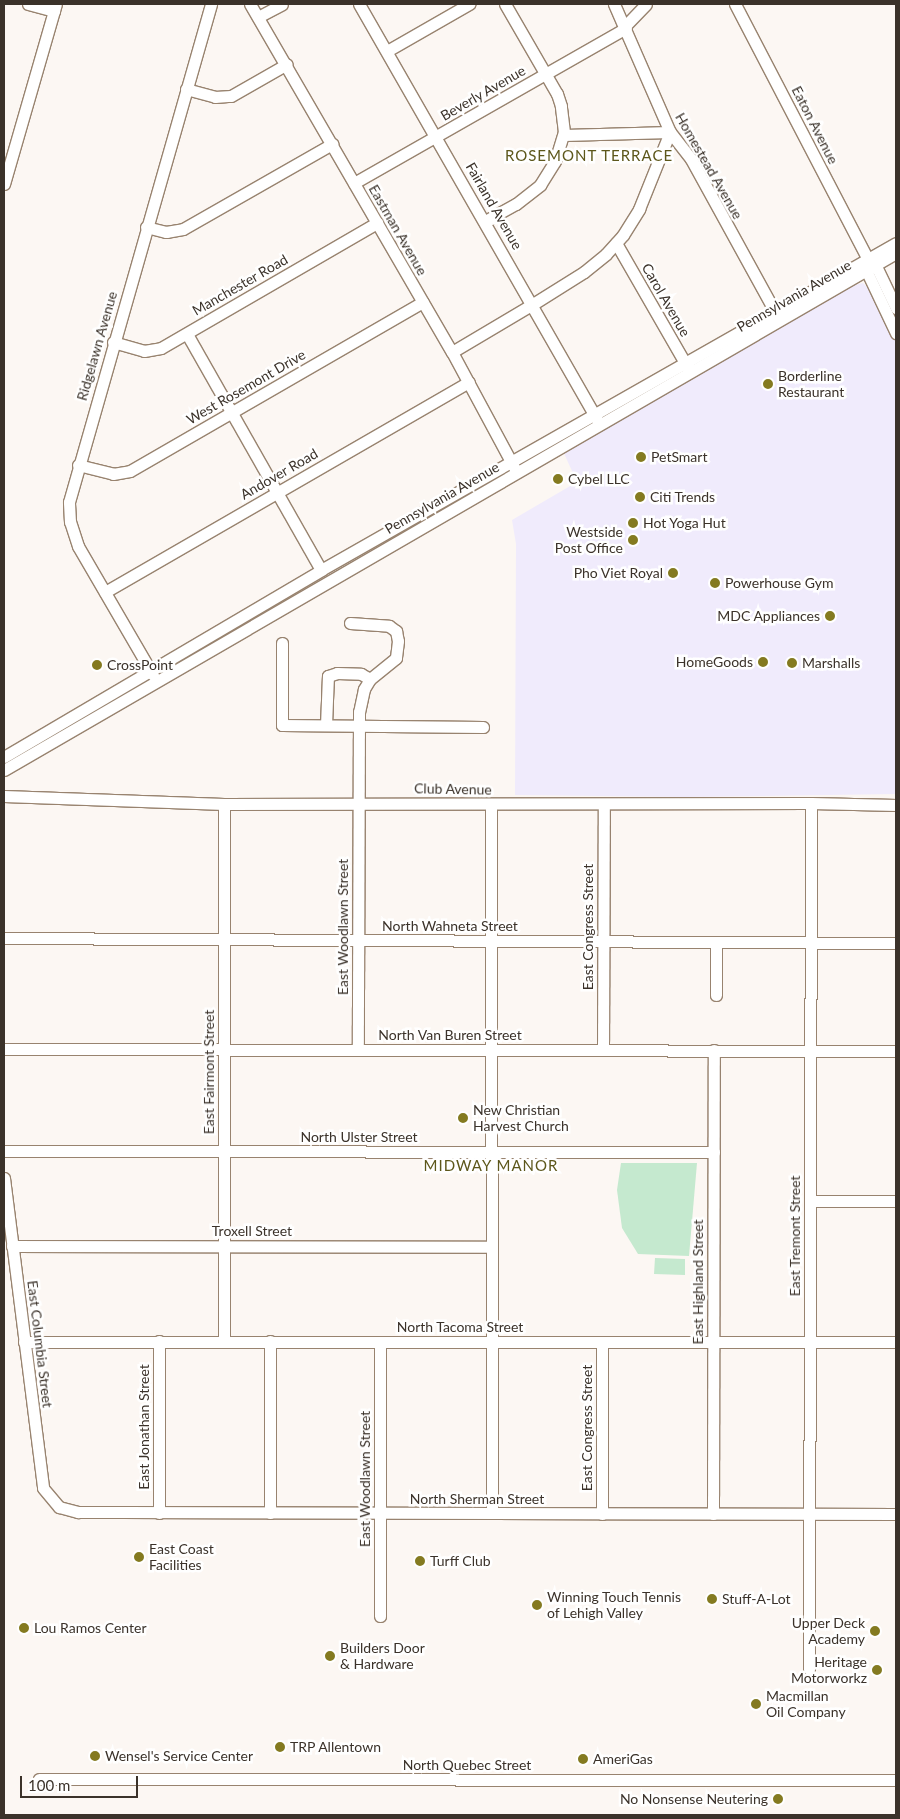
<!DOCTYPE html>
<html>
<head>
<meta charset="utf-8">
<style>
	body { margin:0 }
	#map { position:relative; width:900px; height:1819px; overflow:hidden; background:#fcf7f3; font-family:Lato,sans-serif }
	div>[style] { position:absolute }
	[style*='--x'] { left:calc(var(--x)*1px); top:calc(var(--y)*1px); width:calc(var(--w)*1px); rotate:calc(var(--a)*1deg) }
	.commercial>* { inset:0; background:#f0ebfc }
	.green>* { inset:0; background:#c5e9cf }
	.roads { filter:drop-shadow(1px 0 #98836f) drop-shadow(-1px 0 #98836f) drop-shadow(0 1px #98836f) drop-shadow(0 -1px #98836f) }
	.minor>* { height:11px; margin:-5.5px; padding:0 5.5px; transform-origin:5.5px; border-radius:5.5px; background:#fff }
	.dots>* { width:14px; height:14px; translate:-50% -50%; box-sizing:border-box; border:2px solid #fff; border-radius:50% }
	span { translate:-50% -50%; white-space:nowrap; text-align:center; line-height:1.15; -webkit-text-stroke:5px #fff; paint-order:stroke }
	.street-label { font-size:14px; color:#3b322a }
	.poi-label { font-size:14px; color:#3b322a }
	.left { translate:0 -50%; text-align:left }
	.right { translate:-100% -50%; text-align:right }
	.neighbourhood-label { font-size:15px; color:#5d571b; letter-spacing:1px }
	.frame { position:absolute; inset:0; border:5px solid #3b322a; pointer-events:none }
	.scale { position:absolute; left:20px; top:1776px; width:118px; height:22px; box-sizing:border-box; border:2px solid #3b322a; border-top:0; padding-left:6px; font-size:15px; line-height:18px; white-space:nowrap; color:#3b322a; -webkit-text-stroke:4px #fff; paint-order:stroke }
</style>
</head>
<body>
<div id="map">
	<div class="commercial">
		<div style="clip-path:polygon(863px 283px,873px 293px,896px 342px,896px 794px,685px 797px,515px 795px,516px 544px,512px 520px,577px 482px,562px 449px,851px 286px)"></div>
	</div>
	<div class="green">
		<div style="clip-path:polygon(621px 1163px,697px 1163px,689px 1256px,638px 1254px,622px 1228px,617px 1190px)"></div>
		<div style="clip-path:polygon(655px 1258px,685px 1259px,685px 1275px,654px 1274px)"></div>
	</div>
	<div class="roads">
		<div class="minor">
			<div style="--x:28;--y:4;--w:27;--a:15"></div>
			<div style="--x:250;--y:4;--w:402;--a:59.9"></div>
			<div style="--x:452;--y:352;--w:131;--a:61.7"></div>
			<div style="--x:359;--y:4;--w:478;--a:60.2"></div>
			<div style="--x:614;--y:4;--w:140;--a:66.4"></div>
			<div style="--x:670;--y:132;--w:34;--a:52"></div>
			<div style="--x:691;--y:159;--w:175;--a:61.2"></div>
			<div style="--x:735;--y:4;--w:288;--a:62.5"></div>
			<div style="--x:868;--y:259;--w:11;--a:41"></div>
			<div style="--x:876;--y:266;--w:47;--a:64.5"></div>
			<div style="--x:258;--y:17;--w:27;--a:-28"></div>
			<div style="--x:625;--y:26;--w:30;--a:-46"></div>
			<div style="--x:387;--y:51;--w:95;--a:-29.8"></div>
			<div style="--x:186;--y:89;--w:30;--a:15"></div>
			<div style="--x:215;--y:97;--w:16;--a:-4"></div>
			<div style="--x:231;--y:96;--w:64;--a:-29.7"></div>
			<div style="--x:354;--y:183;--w:313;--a:-29.7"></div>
			<div style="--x:4;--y:184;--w:187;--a:-73.9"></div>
			<div style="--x:485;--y:221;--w:35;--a:-29"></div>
			<div style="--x:516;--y:204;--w:31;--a:-38"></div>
			<div style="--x:540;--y:185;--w:28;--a:-58"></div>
			<div style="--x:555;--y:161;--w:30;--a:-73"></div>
			<div style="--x:564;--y:132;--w:26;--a:-97"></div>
			<div style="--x:561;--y:106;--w:13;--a:-108"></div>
			<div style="--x:557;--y:94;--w:104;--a:-120"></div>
			<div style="--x:146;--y:227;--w:21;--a:14"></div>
			<div style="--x:166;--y:232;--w:17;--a:-10"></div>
			<div style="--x:183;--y:229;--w:172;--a:-29.7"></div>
			<div style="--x:616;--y:243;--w:146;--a:60.1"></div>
			<div style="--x:867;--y:266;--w:6;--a:90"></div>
			<div style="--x:867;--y:272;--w:68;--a:64.6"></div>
			<div style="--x:187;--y:334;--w:271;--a:60.4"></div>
			<div style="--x:113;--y:342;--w:32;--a:16"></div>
			<div style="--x:144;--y:351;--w:17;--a:-10"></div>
			<div style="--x:161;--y:348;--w:250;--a:-30.1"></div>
			<div style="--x:452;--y:352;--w:94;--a:-30.7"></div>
			<div style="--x:533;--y:304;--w:60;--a:-32.1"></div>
			<div style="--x:584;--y:272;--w:28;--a:-39"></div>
			<div style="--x:606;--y:254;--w:25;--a:-48"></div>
			<div style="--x:623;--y:235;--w:31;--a:-58"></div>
			<div style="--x:639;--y:209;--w:83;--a:-68.1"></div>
			<div style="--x:670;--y:132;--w:106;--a:178.4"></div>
			<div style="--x:78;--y:465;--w:36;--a:14"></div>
			<div style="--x:113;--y:474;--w:17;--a:-10"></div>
			<div style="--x:130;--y:471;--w:338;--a:-30"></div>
			<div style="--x:105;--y:592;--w:420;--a:-30"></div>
			<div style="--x:350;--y:623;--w:39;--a:4"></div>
			<div style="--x:389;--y:626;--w:9;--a:36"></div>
			<div style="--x:396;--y:631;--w:10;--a:79"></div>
			<div style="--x:398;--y:641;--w:17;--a:97"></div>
			<div style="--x:396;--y:658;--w:33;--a:141"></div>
			<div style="--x:370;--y:679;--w:12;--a:121"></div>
			<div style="--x:364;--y:689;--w:24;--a:102"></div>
			<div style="--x:359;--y:712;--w:338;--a:90.2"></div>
			<div style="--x:282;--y:643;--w:82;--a:90"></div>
			<div style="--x:282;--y:725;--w:201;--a:0.6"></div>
			<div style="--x:153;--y:675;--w:149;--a:-120.2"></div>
			<div style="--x:78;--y:546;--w:25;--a:-108"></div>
			<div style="--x:70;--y:522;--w:20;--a:-93"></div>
			<div style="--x:69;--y:502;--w:518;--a:-74.08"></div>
			<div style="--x:326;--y:725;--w:49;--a:-87.7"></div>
			<div style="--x:328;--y:676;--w:9;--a:-18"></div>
			<div style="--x:337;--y:673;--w:24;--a:2"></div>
			<div style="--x:361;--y:674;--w:10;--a:29"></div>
			<div style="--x:4;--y:757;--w:368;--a:-30.5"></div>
			<div style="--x:321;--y:570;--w:661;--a:-29.63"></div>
			<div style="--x:4;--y:770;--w:1031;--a:-30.1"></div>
			<div style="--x:4;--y:796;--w:220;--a:2.1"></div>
			<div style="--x:224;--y:804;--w:587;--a:-0.1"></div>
			<div style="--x:811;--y:803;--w:85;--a:1.3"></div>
			<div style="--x:491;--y:804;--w:709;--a:89.92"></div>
			<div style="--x:4;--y:938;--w:892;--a:0.32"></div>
			<div style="--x:716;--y:942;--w:53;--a:90"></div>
			<div style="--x:4;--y:1049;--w:892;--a:0.13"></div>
			<div style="--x:603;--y:1050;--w:245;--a:-89.8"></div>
			<div style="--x:4;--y:1151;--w:710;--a:0.08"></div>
			<div style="--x:4;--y:1178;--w:312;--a:82.8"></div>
			<div style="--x:43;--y:1488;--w:25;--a:50"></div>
			<div style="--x:59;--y:1507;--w:20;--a:15"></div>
			<div style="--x:78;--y:1512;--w:46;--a:0"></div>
			<div style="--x:124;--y:1512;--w:772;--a:0.15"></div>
			<div style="--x:810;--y:1201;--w:86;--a:0"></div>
			<div style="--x:12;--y:1246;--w:479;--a:0.1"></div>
			<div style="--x:159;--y:1341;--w:172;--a:90"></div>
			<div style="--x:224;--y:1341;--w:537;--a:-90"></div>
			<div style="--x:24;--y:1342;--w:872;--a:0"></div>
			<div style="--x:602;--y:1342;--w:172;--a:90"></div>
			<div style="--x:270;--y:1513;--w:172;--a:-90"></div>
			<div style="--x:713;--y:1514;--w:464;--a:-89.9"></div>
			<div style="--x:380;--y:1616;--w:274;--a:-90"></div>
			<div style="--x:809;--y:1669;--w:866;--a:-89.87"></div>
			<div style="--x:39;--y:1779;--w:857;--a:0.07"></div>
		</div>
	</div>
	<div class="dots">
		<div style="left:768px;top:384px;background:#847a20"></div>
		<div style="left:641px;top:457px;background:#847a20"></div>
		<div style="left:558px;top:479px;background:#847a20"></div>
		<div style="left:640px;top:497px;background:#847a20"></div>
		<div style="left:633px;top:523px;background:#847a20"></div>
		<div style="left:633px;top:540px;background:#847a20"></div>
		<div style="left:673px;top:573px;background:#847a20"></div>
		<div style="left:715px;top:583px;background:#847a20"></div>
		<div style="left:830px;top:616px;background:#847a20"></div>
		<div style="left:763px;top:662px;background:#847a20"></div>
		<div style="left:792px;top:663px;background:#847a20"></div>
		<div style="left:97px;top:665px;background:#847a20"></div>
		<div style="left:463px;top:1118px;background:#847a20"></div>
		<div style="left:139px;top:1557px;background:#847a20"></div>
		<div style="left:420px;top:1561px;background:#847a20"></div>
		<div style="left:712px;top:1599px;background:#847a20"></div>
		<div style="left:537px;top:1605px;background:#847a20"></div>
		<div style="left:24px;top:1628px;background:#847a20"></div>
		<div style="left:875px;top:1631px;background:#847a20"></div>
		<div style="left:330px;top:1656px;background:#847a20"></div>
		<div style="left:877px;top:1670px;background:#847a20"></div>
		<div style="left:756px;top:1704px;background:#847a20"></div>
		<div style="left:280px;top:1747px;background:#847a20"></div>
		<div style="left:95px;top:1756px;background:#847a20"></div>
		<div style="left:583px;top:1759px;background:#847a20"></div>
		<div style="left:778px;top:1799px;background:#847a20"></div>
	</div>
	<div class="street-label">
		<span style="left:483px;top:93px;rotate:-30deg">Beverly Avenue</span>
		<span style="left:815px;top:125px;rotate:63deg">Eaton Avenue</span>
		<span style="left:709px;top:166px;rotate:60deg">Homestead Avenue</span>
		<span style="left:494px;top:206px;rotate:60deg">Fairland Avenue</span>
		<span style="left:398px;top:230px;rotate:60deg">Eastman Avenue</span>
		<span style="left:240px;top:285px;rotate:-30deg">Manchester Road</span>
		<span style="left:794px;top:296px;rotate:-30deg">Pennsylvania Avenue</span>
		<span style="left:666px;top:300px;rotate:60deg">Carol Avenue</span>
		<span style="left:97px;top:346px;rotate:-74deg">Ridgelawn Avenue</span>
		<span style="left:246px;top:387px;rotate:-30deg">West Rosemont Drive</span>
		<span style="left:279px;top:474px;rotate:-30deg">Andover Road</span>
		<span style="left:442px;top:498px;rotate:-30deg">Pennsylvania Avenue</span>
		<span style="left:453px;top:789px;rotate:1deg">Club Avenue</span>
		<span style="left:450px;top:926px">North Wahneta Street</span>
		<span style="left:343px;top:927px;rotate:-90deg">East Woodlawn Street</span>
		<span style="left:588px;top:927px;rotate:-90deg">East Congress Street</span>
		<span style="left:450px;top:1035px">North Van Buren Street</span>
		<span style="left:209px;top:1072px;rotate:-90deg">East Fairmont Street</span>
		<span style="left:359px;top:1137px">North Ulster Street</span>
		<span style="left:252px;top:1231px">Troxell Street</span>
		<span style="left:795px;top:1236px;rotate:-90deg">East Tremont Street</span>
		<span style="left:698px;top:1282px;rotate:-90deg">East Highland Street</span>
		<span style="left:460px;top:1327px">North Tacoma Street</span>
		<span style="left:40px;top:1344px;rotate:83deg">East Columbia Street</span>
		<span style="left:144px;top:1427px;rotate:-90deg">East Jonathan Street</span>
		<span style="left:587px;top:1428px;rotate:-90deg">East Congress Street</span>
		<span style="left:365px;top:1479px;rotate:-90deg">East Woodlawn Street</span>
		<span style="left:477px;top:1499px">North Sherman Street</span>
		<span style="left:467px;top:1765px">North Quebec Street</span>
	</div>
	<div class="poi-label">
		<span class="left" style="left:778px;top:384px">Borderline<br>Restaurant</span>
		<span class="left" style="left:651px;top:457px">PetSmart</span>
		<span class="left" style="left:568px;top:479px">Cybel LLC</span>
		<span class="left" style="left:650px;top:497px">Citi Trends</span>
		<span class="left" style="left:643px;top:523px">Hot Yoga Hut</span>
		<span class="right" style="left:623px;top:540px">Westside<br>Post Office</span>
		<span class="right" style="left:663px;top:573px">Pho Viet Royal</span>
		<span class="left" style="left:725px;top:583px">Powerhouse Gym</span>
		<span class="right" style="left:820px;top:616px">MDC Appliances</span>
		<span class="right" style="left:753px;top:662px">HomeGoods</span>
		<span class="left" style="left:802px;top:663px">Marshalls</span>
		<span class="left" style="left:107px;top:665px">CrossPoint</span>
		<span class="left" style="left:473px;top:1118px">New Christian<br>Harvest Church</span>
		<span class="left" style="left:149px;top:1557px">East Coast<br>Facilities</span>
		<span class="left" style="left:430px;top:1561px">Turff Club</span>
		<span class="left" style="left:547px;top:1605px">Winning Touch Tennis<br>of Lehigh Valley</span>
		<span class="left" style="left:722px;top:1599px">Stuff-A-Lot</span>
		<span class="right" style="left:865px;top:1631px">Upper Deck<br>Academy</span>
		<span class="left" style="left:34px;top:1628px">Lou Ramos Center</span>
		<span class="left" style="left:340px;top:1656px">Builders Door<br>&amp; Hardware</span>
		<span class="right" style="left:867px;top:1670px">Heritage<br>Motorworkz</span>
		<span class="left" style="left:766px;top:1704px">Macmillan<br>Oil Company</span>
		<span class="left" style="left:290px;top:1747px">TRP Allentown</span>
		<span class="left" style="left:105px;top:1756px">Wensel's Service Center</span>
		<span class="left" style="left:593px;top:1759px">AmeriGas</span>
		<span class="right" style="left:768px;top:1799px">No Nonsense Neutering</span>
	</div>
	<div class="neighbourhood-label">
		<span style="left:589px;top:156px">ROSEMONT TERRACE</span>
		<span style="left:491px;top:1166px">MIDWAY MANOR</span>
	</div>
	<div class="frame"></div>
	<div class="scale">100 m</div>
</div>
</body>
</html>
